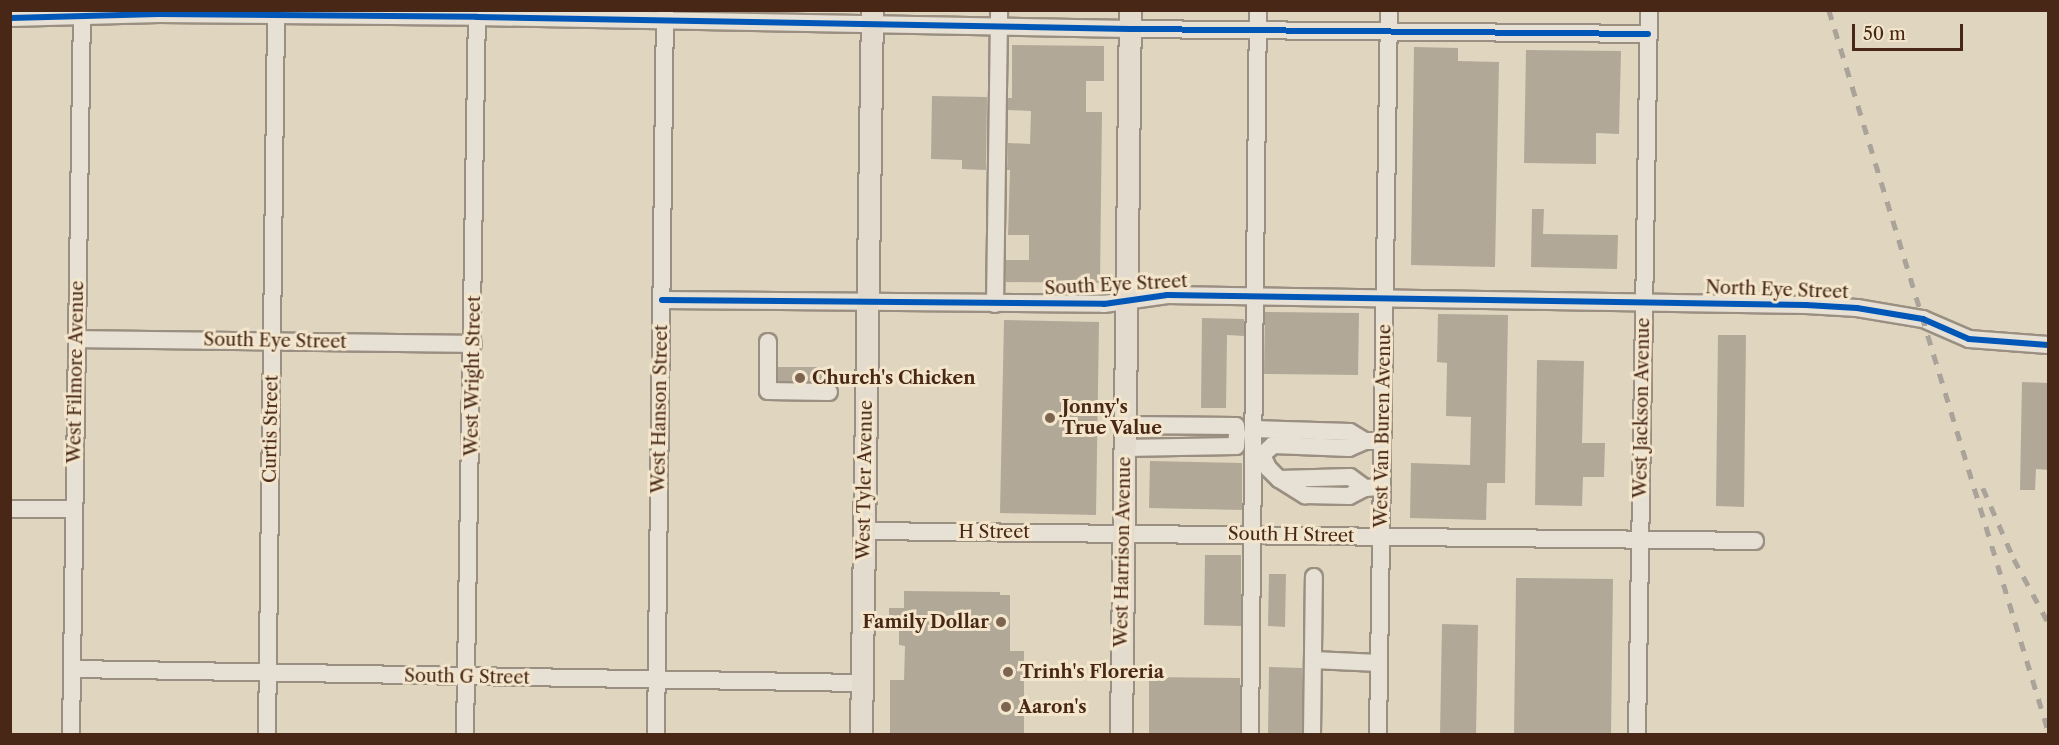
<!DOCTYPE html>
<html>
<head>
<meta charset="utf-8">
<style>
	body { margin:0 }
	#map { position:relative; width:2059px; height:745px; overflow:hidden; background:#e0d5bf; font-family:"Libre Caslon Text",serif }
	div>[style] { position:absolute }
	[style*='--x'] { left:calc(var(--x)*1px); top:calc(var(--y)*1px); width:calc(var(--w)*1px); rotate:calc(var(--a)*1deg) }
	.building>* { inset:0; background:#b2a898 }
	.roads { filter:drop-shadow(2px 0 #9a8f81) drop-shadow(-2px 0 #9a8f81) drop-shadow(0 2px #9a8f81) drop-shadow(0 -2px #9a8f81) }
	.minor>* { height:16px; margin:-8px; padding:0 8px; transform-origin:8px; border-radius:8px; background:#e6e0d5 }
	.major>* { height:21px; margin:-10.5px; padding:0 10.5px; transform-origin:10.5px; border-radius:10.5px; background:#e2dbce }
	.rail>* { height:4.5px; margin-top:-2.25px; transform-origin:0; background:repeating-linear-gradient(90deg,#aaa399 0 10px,transparent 0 20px) }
	.cycleway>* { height:6px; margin:-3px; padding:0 3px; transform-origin:3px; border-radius:3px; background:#0057b8 }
	.dots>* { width:16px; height:16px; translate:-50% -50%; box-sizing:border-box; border:3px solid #f3e6cd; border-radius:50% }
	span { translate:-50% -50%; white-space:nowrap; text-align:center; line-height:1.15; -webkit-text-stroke:6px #f3e6cd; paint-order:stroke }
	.street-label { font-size:18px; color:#482716 }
	.poi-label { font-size:18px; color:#482716; font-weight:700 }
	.left { translate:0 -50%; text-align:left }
	.right { translate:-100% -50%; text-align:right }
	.frame { position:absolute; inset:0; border:12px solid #482716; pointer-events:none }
	.scale { position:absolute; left:1852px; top:24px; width:111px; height:27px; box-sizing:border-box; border:3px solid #482716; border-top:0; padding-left:8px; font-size:18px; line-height:21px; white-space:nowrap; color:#482716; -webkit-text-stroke:4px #f3e6cd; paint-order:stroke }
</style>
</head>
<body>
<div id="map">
	<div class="building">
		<div style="clip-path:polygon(1012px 45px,1104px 46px,1104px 81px,1086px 81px,1086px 112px,1102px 112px,1100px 283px,1006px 282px,1006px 260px,1029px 260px,1029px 235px,1008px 235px,1010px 170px,1007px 170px,1008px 143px,1030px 144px,1031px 111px,1008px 110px,1008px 98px,1012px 98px)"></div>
		<div style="clip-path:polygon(1414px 47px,1458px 48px,1458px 61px,1499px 62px,1495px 267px,1411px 265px)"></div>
		<div style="clip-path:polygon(1526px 50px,1621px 51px,1619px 134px,1596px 133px,1596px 164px,1524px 163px)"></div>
		<div style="clip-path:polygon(932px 96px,987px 97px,986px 170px,962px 169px,962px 160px,931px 159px)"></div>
		<div style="clip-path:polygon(1532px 209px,1544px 209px,1543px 234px,1618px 235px,1617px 269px,1531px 267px)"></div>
		<div style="clip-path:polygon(1265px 312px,1359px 313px,1358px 375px,1264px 374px)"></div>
		<div style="clip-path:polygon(1438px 314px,1508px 315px,1505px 483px,1487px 483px,1486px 520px,1410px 518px,1411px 463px,1470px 465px,1471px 417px,1446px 416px,1447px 363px,1437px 362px)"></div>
		<div style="clip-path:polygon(1202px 318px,1244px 319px,1244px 336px,1227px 335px,1226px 408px,1201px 408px)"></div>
		<div style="clip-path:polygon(1004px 320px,1099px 322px,1096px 515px,1000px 513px)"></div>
		<div style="clip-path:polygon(1718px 335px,1746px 335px,1744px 507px,1716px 506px)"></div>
		<div style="clip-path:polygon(1537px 360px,1584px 361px,1582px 443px,1605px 443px,1604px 477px,1583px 477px,1582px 506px,1535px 505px)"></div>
		<div style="clip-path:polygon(778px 367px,824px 367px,824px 381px,778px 381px)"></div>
		<div style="clip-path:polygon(2022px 382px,2049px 383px,2049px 470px,2036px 469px,2035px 490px,2020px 490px)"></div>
		<div style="clip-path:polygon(1150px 461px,1242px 463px,1242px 510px,1149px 508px)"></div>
		<div style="clip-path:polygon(1205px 555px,1241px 555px,1241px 626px,1204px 625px)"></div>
		<div style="clip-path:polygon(1269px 574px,1286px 574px,1285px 627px,1268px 626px)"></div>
		<div style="clip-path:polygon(1516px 578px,1613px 579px,1611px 735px,1514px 735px)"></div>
		<div style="clip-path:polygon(904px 591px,1000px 592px,1000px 595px,1010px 595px,1010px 651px,1024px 651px,1024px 735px,890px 735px,890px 680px,904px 680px,905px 646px,899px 645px,899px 623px,889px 623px,889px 608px,904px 608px)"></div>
		<div style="clip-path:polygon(1442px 624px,1478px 625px,1476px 735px,1440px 735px)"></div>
		<div style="clip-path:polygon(1269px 667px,1302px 668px,1302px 735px,1268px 735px)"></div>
		<div style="clip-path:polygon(1149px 677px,1240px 678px,1240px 735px,1149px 735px)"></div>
	</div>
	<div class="roads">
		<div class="minor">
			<div style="--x:10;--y:18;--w:149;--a:-1.5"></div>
			<div style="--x:159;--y:14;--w:318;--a:0.5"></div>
			<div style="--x:477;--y:17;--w:653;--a:1.05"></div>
			<div style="--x:1130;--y:29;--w:518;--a:0.55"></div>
			<div style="--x:662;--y:300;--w:442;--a:0.5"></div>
			<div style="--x:1104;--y:304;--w:64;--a:-8.1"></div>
			<div style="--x:1167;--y:295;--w:639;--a:0.9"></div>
			<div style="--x:1806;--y:305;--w:51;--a:3.4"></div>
			<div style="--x:1857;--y:308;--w:67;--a:9.5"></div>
			<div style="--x:1923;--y:319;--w:50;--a:23.5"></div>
			<div style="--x:1969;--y:339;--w:79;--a:4.3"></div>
			<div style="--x:995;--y:304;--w:294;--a:-89.2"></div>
			<div style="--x:77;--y:339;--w:396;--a:0.7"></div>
			<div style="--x:768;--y:342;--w:49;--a:90"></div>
			<div style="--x:768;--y:391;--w:61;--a:0.9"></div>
			<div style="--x:1253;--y:429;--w:97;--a:1.8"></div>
			<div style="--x:1350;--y:432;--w:17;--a:31"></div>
			<div style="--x:1124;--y:448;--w:112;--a:-1"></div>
			<div style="--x:1236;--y:446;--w:12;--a:-85"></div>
			<div style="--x:1237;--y:434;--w:8;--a:-97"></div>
			<div style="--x:1236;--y:426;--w:112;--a:-179.5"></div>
			<div style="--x:1253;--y:454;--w:9;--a:6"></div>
			<div style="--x:1262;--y:455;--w:15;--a:-42"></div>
			<div style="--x:1273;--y:445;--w:76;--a:2.3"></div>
			<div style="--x:1349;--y:448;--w:17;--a:-24"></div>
			<div style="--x:1365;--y:441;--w:17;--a:0"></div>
			<div style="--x:1262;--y:455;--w:14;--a:65"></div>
			<div style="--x:1268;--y:468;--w:16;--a:45"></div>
			<div style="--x:1279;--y:479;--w:31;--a:32"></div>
			<div style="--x:1305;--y:495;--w:44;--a:1.3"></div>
			<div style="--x:1349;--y:496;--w:18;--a:-27"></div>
			<div style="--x:1365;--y:488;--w:17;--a:-3"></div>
			<div style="--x:1279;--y:479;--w:71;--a:-1.6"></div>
			<div style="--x:1350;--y:477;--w:19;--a:36"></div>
			<div style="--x:10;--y:509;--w:64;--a:0"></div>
			<div style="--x:864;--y:531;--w:891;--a:0.64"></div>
			<div style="--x:1313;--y:660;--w:66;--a:2.6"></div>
			<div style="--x:73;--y:669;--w:789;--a:1.02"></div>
			<div style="--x:71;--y:734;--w:724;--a:-89.13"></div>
			<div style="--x:267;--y:734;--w:719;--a:-89.28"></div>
			<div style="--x:465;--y:734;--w:724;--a:-89.05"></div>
			<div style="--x:656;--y:734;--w:724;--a:-89.29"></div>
			<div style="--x:1250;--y:734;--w:724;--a:-89.37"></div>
			<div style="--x:1312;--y:734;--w:157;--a:-89.3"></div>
			<div style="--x:1378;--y:734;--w:724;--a:-89.13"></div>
			<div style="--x:1637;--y:734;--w:724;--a:-89.05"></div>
		</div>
		<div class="major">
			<div style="--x:861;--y:734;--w:724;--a:-89.13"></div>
			<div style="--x:1121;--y:734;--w:724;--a:-89.29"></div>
		</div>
	</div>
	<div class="rail">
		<div style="--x:1829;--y:10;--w:753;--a:73.08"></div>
		<div style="--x:1983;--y:488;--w:77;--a:66.4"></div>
		<div style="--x:2014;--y:559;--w:72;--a:61.6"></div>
	</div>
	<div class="cycleway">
		<div style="--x:10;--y:18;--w:149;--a:-1.5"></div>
		<div style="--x:159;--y:14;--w:318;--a:0.5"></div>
		<div style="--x:477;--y:17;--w:653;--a:1.05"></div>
		<div style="--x:1130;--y:29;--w:518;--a:0.55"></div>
		<div style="--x:662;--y:300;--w:442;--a:0.5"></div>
		<div style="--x:1104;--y:304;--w:64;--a:-8.1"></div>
		<div style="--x:1167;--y:295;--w:639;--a:0.9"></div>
		<div style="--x:1806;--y:305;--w:51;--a:3.4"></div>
		<div style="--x:1857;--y:308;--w:67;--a:9.5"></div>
		<div style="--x:1923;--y:319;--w:50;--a:23.5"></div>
		<div style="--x:1969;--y:339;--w:79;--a:4.3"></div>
	</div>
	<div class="dots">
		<div style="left:800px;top:378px;background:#7d6451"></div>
		<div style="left:1050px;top:418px;background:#7d6451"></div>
		<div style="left:1001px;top:622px;background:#7d6451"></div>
		<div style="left:1008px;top:672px;background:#7d6451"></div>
		<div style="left:1006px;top:707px;background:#7d6451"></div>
	</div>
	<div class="street-label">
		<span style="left:1116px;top:285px;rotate:-3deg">South Eye Street</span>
		<span style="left:1777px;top:290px;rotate:2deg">North Eye Street</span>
		<span style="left:275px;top:341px;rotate:1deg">South Eye Street</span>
		<span style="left:76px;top:372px;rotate:-89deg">West Filmore Avenue</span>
		<span style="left:473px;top:376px;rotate:-89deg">West Wright Street</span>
		<span style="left:1642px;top:408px;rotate:-89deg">West Jackson Avenue</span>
		<span style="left:660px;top:409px;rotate:-89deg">West Hanson Street</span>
		<span style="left:1383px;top:426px;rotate:-89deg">West Van Buren Avenue</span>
		<span style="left:271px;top:429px;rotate:-89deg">Curtis Street</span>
		<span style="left:865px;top:480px;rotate:-89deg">West Tyler Avenue</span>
		<span style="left:994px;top:532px">H Street</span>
		<span style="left:1291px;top:535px;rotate:1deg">South H Street</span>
		<span style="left:1123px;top:552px;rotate:-89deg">West Harrison Avenue</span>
		<span style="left:467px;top:677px;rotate:1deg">South G Street</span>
	</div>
	<div class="poi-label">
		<span class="left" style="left:812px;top:378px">Church's Chicken</span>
		<span class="left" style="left:1062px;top:418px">Jonny's<br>True Value</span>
		<span class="right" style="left:989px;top:622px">Family Dollar</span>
		<span class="left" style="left:1020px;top:672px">Trinh's Floreria</span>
		<span class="left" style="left:1018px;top:707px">Aaron's</span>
	</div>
	<div class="frame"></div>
	<div class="scale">50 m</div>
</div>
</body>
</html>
